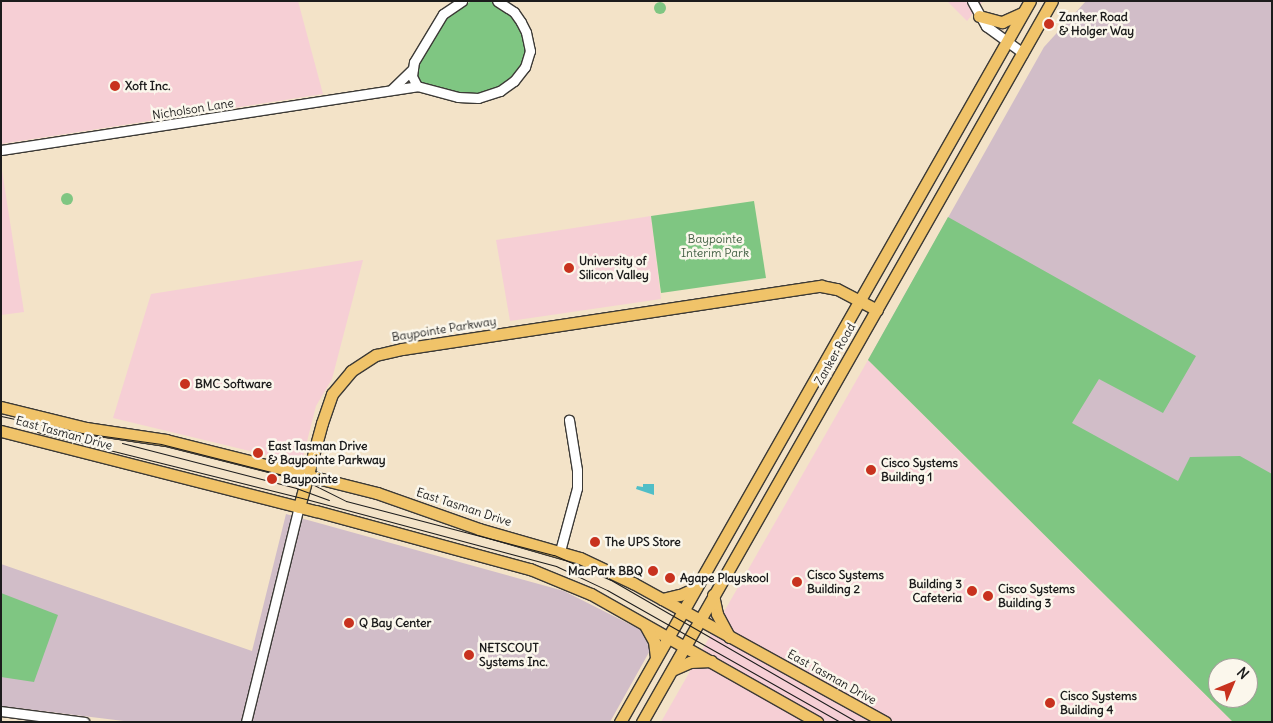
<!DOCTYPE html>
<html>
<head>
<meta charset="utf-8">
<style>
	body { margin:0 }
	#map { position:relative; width:1273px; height:723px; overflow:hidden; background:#f3e3c8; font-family:Delius,sans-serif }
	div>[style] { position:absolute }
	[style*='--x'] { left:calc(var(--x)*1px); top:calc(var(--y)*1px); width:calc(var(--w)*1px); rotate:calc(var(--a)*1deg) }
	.built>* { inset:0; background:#f6cfd5 }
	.industrial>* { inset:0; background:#d1bdc8 }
	.green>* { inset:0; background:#7fc682 }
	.round { border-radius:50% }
	.water>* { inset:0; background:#50bec7 }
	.roads { filter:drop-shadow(1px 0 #3c3a36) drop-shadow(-1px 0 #3c3a36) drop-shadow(0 1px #3c3a36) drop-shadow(0 -1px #3c3a36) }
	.minor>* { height:9px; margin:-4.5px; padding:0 4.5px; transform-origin:4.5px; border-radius:4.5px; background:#fff }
	.major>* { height:11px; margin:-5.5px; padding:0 5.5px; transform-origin:5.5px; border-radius:5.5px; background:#f0c369 }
	.tram>* { height:1px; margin:-0.5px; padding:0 0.5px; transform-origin:0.5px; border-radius:0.5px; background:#1c1c1c }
	.dots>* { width:14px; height:14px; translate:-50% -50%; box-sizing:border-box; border:2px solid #fbf7ec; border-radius:50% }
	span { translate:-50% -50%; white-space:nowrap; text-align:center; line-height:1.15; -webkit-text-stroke:5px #fbf7ec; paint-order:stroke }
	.poi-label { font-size:12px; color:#1c1c1c; font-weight:700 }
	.left { translate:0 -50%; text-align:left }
	.right { translate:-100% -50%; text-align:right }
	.street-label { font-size:12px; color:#1c1c1c }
	.park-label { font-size:12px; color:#446045 }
	.frame { position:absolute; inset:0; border:2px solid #1c1c1c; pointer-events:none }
	.north { position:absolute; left:1208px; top:658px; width:50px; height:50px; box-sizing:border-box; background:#fbf7ec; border:1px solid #a29f99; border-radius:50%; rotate:45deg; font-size:14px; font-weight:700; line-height:20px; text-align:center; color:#1c1c1c }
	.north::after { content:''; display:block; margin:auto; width:18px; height:22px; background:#c8321e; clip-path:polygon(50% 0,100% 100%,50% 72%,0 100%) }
</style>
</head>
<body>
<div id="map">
	<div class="built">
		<div style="clip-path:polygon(1px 1px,298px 1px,323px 94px,1px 144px)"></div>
		<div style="clip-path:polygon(947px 1px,983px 1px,967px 21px)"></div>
		<div style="clip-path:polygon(1px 164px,24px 312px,1px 315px)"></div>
		<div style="clip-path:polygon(651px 216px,661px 299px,510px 321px,496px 240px)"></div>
		<div style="clip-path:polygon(363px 260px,332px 379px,316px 406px,303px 457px,300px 461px,296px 462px,113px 418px,151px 294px)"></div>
		<div style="clip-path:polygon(868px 360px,1233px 722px,661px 722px)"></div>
	</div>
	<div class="industrial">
		<div style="clip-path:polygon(1086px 1px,1272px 1px,1272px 532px,868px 360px,1044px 47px)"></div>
		<div style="clip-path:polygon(286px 514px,564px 591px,657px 638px,610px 722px,132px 722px,1px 706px,1px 564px,252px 651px)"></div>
	</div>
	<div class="green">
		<div style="clip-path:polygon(474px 1px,491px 1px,501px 6px,519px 23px,527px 51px,519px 72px,499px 89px,478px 96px,432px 89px,416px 81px,415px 70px,418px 62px,446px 16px,463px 4px)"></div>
		<div class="round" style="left:654px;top:2px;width:12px;height:12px"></div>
		<div class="round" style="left:61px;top:193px;width:12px;height:12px"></div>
		<div style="clip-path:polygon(754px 201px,766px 278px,661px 293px,651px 216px)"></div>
		<div style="clip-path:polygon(evenodd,948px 217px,1196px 356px,1163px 413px,1099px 379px,1072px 423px,1178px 481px,1190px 457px,1240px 456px,1272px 474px,1272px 722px,1233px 722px,868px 360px,948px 217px,1218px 668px,1248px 668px,1248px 698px,1218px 698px,1218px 668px)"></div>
		<div style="clip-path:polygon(1px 593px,58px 615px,34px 682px,1px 677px)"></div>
	</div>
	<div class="water">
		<div style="clip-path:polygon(643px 484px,654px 484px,654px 495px,636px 489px,637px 486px,643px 487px)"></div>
	</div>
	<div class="roads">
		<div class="minor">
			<div style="--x:972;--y:1;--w:29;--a:61"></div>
			<div style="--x:986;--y:26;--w:46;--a:36.1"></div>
			<div style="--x:417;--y:86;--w:11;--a:-117"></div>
			<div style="--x:412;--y:76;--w:14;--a:-82"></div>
			<div style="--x:414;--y:62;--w:56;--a:-58.9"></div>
			<div style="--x:443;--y:14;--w:23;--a:-34"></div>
			<div style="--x:392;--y:89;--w:29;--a:-44"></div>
			<div style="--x:1;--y:150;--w:421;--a:-8.7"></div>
			<div style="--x:417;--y:86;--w:42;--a:15"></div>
			<div style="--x:458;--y:97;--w:20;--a:3"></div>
			<div style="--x:478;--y:98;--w:23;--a:-18"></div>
			<div style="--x:500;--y:91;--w:17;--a:-36"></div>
			<div style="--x:514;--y:81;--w:18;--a:-52"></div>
			<div style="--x:525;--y:67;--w:17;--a:-73"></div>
			<div style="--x:530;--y:51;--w:19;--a:-102"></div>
			<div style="--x:526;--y:32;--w:11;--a:-117"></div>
			<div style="--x:521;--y:22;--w:12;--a:-125"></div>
			<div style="--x:514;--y:12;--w:20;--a:-147"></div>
			<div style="--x:560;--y:551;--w:65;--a:-74.9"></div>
			<div style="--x:577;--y:488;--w:18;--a:-90"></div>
			<div style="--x:577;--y:470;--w:51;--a:-99.1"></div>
			<div style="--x:1;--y:711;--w:84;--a:7.5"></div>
			<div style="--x:246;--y:722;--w:221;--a:-76.2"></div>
		</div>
		<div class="major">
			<div style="--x:979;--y:16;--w:24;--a:15"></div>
			<div style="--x:1002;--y:22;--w:22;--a:-24"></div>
			<div style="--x:1;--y:407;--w:88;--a:13.9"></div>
			<div style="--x:86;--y:428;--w:81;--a:8.5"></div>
			<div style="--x:166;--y:440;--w:218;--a:14.1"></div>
			<div style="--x:377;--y:493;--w:108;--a:19.4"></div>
			<div style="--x:479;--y:529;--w:105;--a:16"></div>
			<div style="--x:580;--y:558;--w:59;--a:25.3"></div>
			<div style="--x:633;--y:583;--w:288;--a:28.9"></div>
			<div style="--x:1;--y:431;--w:325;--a:14.3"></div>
			<div style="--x:316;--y:511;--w:222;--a:15.2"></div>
			<div style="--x:530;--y:569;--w:66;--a:22.3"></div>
			<div style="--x:591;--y:594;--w:260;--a:29.5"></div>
			<div style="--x:299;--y:507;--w:87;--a:-74.7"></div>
			<div style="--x:322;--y:423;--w:31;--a:-71"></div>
			<div style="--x:332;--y:394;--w:30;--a:-50"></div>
			<div style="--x:351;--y:371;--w:30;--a:-33"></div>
			<div style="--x:376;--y:355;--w:27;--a:-13"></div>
			<div style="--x:402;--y:349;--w:424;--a:-8.6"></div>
			<div style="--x:821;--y:286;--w:16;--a:11"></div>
			<div style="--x:837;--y:289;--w:45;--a:27.7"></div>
			<div style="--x:713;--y:595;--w:19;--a:78"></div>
			<div style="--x:717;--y:614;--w:26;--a:62"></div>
			<div style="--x:662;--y:599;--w:18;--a:-13"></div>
			<div style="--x:680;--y:595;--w:17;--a:-24"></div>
			<div style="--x:645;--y:625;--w:18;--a:61"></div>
			<div style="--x:654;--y:641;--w:17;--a:83"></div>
			<div style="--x:672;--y:670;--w:20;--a:-24"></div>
			<div style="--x:690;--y:662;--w:21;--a:-3"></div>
			<div style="--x:620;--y:722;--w:829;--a:-60.38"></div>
			<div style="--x:642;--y:722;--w:829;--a:-60.38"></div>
		</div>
	</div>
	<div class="tram">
		<div style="--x:1;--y:416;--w:76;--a:12.2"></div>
		<div style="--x:75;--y:432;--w:87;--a:7.9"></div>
		<div style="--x:161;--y:444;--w:150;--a:14.3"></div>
		<div style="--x:306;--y:481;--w:45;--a:26.6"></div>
		<div style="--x:346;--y:501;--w:215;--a:14.6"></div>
		<div style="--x:554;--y:555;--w:62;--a:23.7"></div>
		<div style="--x:611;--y:580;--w:284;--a:30"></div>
		<div style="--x:37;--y:432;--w:273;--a:14"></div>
		<div style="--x:302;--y:498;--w:263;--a:15"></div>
		<div style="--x:556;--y:566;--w:56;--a:25.2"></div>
		<div style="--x:607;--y:590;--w:268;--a:29.5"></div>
		<div style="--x:122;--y:443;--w:180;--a:14.5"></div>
		<div style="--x:296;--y:488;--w:35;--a:20"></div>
	</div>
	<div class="dots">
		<div style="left:1049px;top:24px;background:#c8321e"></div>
		<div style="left:115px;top:86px;background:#c8321e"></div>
		<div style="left:569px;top:268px;background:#c8321e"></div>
		<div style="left:185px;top:384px;background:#c8321e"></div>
		<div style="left:258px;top:453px;background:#c8321e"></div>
		<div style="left:871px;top:470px;background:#c8321e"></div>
		<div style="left:272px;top:479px;background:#c8321e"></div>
		<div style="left:595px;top:542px;background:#c8321e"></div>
		<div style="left:653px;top:571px;background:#c8321e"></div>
		<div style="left:670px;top:578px;background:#c8321e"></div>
		<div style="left:797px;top:582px;background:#c8321e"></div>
		<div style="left:972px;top:591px;background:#c8321e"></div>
		<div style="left:988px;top:596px;background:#c8321e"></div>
		<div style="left:349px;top:623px;background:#c8321e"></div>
		<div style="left:469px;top:655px;background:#c8321e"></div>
		<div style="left:1050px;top:703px;background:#c8321e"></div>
	</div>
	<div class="poi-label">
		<span class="left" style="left:1059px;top:24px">Zanker Road<br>&amp; Holger Way</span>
		<span class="left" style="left:125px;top:86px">Xoft Inc.</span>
		<span class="left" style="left:579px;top:268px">University of<br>Silicon Valley</span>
		<span class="left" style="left:195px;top:384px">BMC Software</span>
		<span class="left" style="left:268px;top:453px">East Tasman Drive<br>&amp; Baypointe Parkway</span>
		<span class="left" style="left:881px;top:470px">Cisco Systems<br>Building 1</span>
		<span class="left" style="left:283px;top:479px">Baypointe</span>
		<span class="left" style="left:605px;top:542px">The UPS Store</span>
		<span class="right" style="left:643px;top:571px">MacPark BBQ</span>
		<span class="left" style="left:807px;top:582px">Cisco Systems<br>Building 2</span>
		<span class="left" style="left:680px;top:578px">Agape Playskool</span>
		<span class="right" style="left:962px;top:591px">Building 3<br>Cafeteria</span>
		<span class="left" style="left:998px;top:596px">Cisco Systems<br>Building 3</span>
		<span class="left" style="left:359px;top:623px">Q Bay Center</span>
		<span class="left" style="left:479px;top:655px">NETSCOUT<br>Systems Inc.</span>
		<span class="left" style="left:1060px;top:703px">Cisco Systems<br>Building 4</span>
	</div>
	<div class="street-label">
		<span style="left:193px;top:109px;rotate:-9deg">Nicholson Lane</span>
		<span style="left:444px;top:329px;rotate:-9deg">Baypointe Parkway</span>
		<span style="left:835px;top:354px;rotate:-60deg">Zanker Road</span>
		<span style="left:64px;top:433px;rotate:15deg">East Tasman Drive</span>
		<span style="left:464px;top:507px;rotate:18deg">East Tasman Drive</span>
		<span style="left:832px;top:677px;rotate:29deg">East Tasman Drive</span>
	</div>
	<div class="park-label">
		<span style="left:715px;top:246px">Baypointe<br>Interim Park</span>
	</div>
	<div class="frame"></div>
	<div class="north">N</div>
</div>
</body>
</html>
